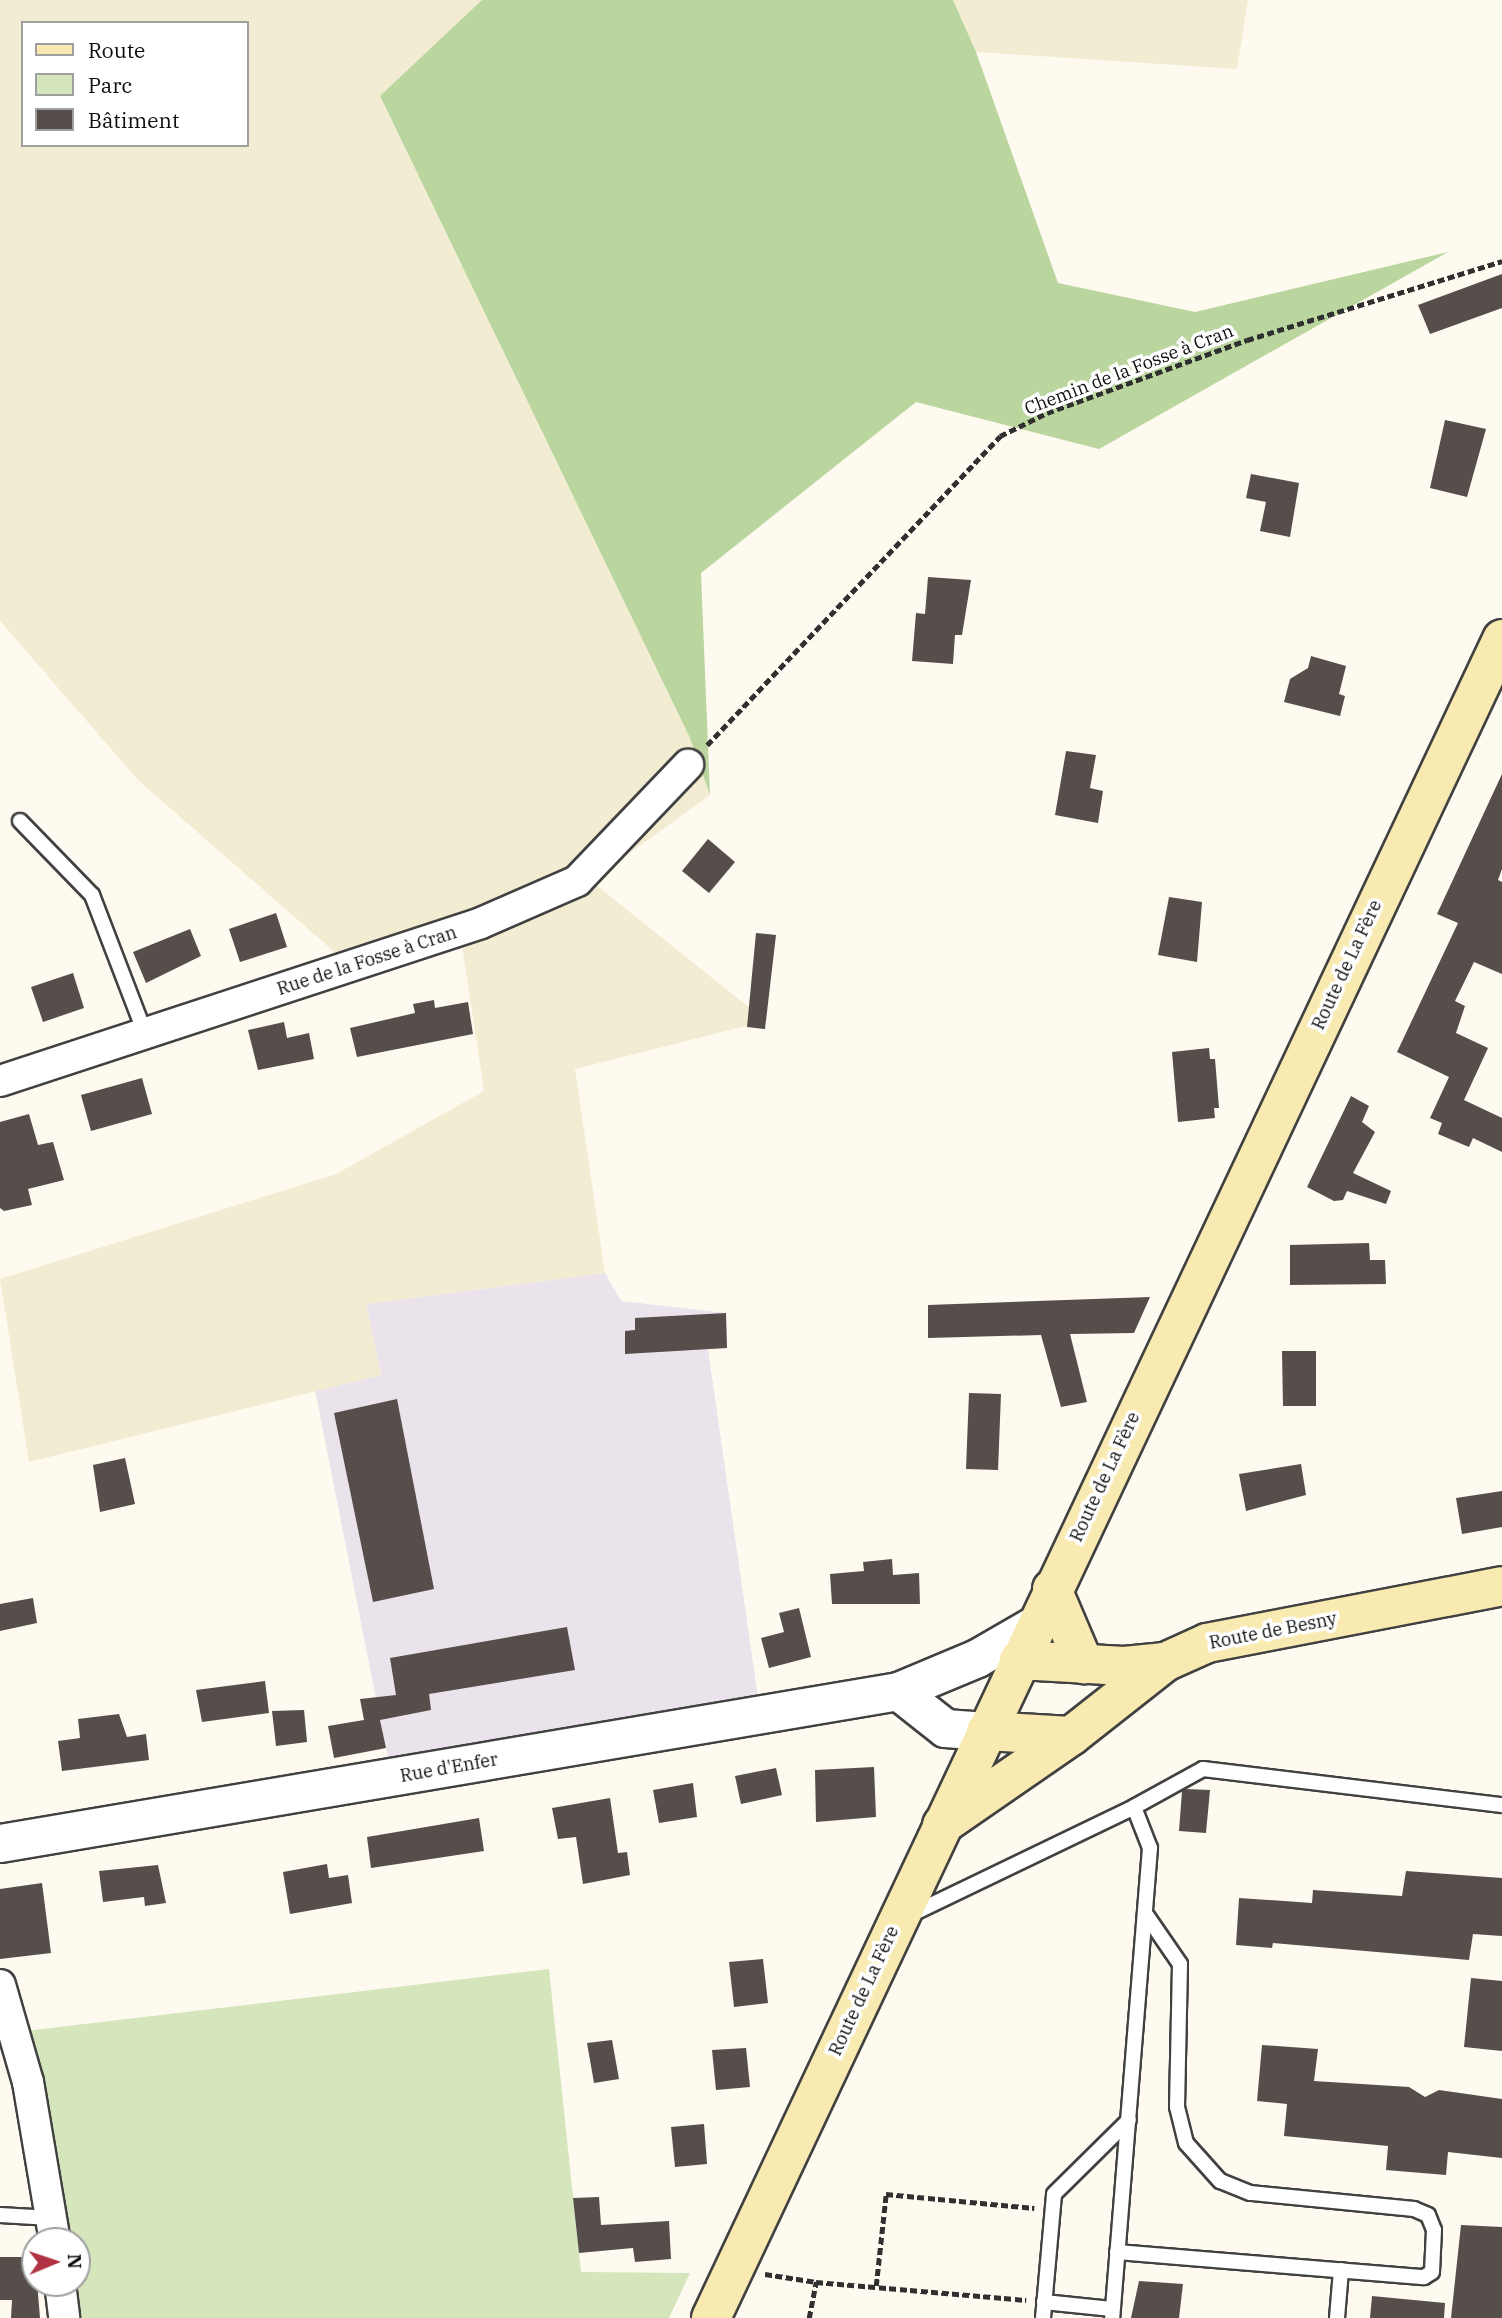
<!DOCTYPE html>
<html>
<head>
<meta charset="utf-8">
<style>
	body { margin:0 }
	#map { position:relative; width:1502px; height:2318px; overflow:hidden; background:#fefaf0; font-family:"IBM Plex Serif",serif }
	div>[style] { position:absolute }
	[style*='--x'] { left:calc(var(--x)*1px); top:calc(var(--y)*1px); width:calc(var(--w)*1px); rotate:calc(var(--a)*1deg) }
	.industrial>* { inset:0; background:#eae3eb }
	.farmland>* { inset:0; background:#f2ecd2 }
	.green>* { inset:0; background:#d5e5bc }
	.forest>* { inset:0; background:#bad59d }
	.building>* { inset:0; background:#554e4b }
	.path>* { height:4.5px; margin-top:-2.25px; transform-origin:0; background:repeating-linear-gradient(90deg,#303030 0 7px,transparent 0 10.5px) }
	.roads { filter:drop-shadow(2px 0 #414141) drop-shadow(-2px 0 #414141) drop-shadow(0 2px #414141) drop-shadow(0 -2px #414141) }
	.service>* { height:14px; margin:-7px; padding:0 7px; transform-origin:7px; border-radius:7px; background:#fff }
	.minor>* { height:30px; margin:-15px; padding:0 15px; transform-origin:15px; border-radius:15px; background:#fff }
	.tertiary>* { height:37px; margin:-18.5px; padding:0 18.5px; transform-origin:18.5px; border-radius:18.5px; background:#fff }
	.secondary>* { height:38px; margin:-19px; padding:0 19px; transform-origin:19px; border-radius:19px; background:#f8eab0 }
	span { translate:-50% -50%; white-space:nowrap; text-align:center; line-height:1.15; -webkit-text-stroke:7px #fff; paint-order:stroke }
	.street-label { font-size:18px; color:#0e0e0e }
	.legend { position:absolute; left:21px; top:21px; width:228px; height:126px; box-sizing:border-box; background:#fff; border:2px solid #9f9f9f; margin:0; padding:9px 12px; list-style:none; font-size:21px; color:#0e0e0e }
	.legend li { display:flex; align-items:center; gap:14px; height:35px }
	.legend b { width:35px; border:2px solid #9f9f9f }
	.north { position:absolute; left:21px; top:2227px; width:70px; height:70px; box-sizing:border-box; background:#fff; border:2px solid #9f9f9f; border-radius:50%; rotate:88deg; font-size:19px; font-weight:700; line-height:28px; text-align:center; color:#0e0e0e }
	.north::after { content:''; display:block; margin:auto; width:24px; height:32px; background:#b13242; clip-path:polygon(50% 0,100% 100%,50% 72%,0 100%) }
</style>
</head>
<body>
<div id="map">
	<div class="industrial">
		<div style="clip-path:polygon(605px 1273px,621px 1301px,726px 1313px,727px 1348px,708px 1349px,758px 1698px,388px 1759px,315px 1390px,381px 1375px,366px 1304px)"></div>
	</div>
	<div class="farmland">
		<div style="clip-path:polygon(evenodd,0 0,482px 0,380px 97px,690px 738px,710px 795px,591px 881px,766px 1021px,575px 1069px,605px 1273px,366px 1304px,381px 1375px,29px 1462px,0 1279px,336px 1174px,484px 1091px,459px 925px,338px 955px,138px 780px,0 621px,0 0,23px 23px,247px 23px,247px 145px,23px 145px,23px 23px)"></div>
		<div style="clip-path:polygon(953px 0,1248px 0,1237px 69px,976px 52px)"></div>
	</div>
	<div class="green">
		<div style="clip-path:polygon(549px 1969px,581px 2272px,690px 2273px,669px 2318px,76px 2318px,77px 2241px,67px 2241px,25px 2031px)"></div>
	</div>
	<div class="forest">
		<div style="clip-path:polygon(482px 0,953px 0,976px 52px,1058px 283px,1195px 312px,1448px 252px,1099px 449px,916px 402px,701px 573px,710px 795px,690px 738px,380px 96px)"></div>
	</div>
	<div class="building">
		<div style="clip-path:polygon(1502px 274px,1502px 308px,1430px 334px,1418px 305px)"></div>
		<div style="clip-path:polygon(1445px 420px,1486px 429px,1467px 497px,1430px 488px)"></div>
		<div style="clip-path:polygon(1251px 474px,1299px 483px,1290px 537px,1260px 531px,1266px 502px,1246px 498px)"></div>
		<div style="clip-path:polygon(928px 577px,971px 580px,962px 635px,955px 635px,953px 664px,912px 661px,916px 613px,925px 614px)"></div>
		<div style="clip-path:polygon(1311px 656px,1346px 666px,1339px 694px,1345px 696px,1340px 716px,1284px 702px,1290px 679px,1308px 668px)"></div>
		<div style="clip-path:polygon(1066px 751px,1096px 755px,1090px 788px,1103px 791px,1098px 823px,1055px 815px)"></div>
		<div style="clip-path:polygon(1502px 774px,1502px 869px,1498px 880px,1502px 882px,1502px 974px,1474px 962px,1455px 1001px,1465px 1006px,1456px 1033px,1488px 1048px,1464px 1100px,1502px 1118px,1502px 1152px,1473px 1138px,1469px 1147px,1438px 1134px,1442px 1123px,1430px 1118px,1449px 1077px,1397px 1052px,1458px 923px,1437px 914px)"></div>
		<div style="clip-path:polygon(708px 839px,735px 862px,709px 893px,682px 871px)"></div>
		<div style="clip-path:polygon(1169px 897px,1202px 902px,1197px 962px,1158px 955px)"></div>
		<div style="clip-path:polygon(276px 913px,287px 947px,240px 962px,229px 929px)"></div>
		<div style="clip-path:polygon(190px 929px,201px 956px,146px 983px,133px 952px)"></div>
		<div style="clip-path:polygon(756px 933px,776px 935px,765px 1029px,747px 1027px)"></div>
		<div style="clip-path:polygon(73px 973px,84px 1008px,43px 1022px,31px 987px)"></div>
		<div style="clip-path:polygon(434px 1000px,435px 1008px,468px 1002px,473px 1034px,357px 1057px,350px 1028px,415px 1013px,413px 1004px)"></div>
		<div style="clip-path:polygon(284px 1022px,287px 1038px,309px 1033px,314px 1059px,258px 1070px,248px 1030px)"></div>
		<div style="clip-path:polygon(1209px 1048px,1210px 1059px,1215px 1059px,1219px 1108px,1214px 1108px,1215px 1118px,1178px 1122px,1172px 1052px)"></div>
		<div style="clip-path:polygon(142px 1078px,152px 1114px,91px 1131px,81px 1095px)"></div>
		<div style="clip-path:polygon(1351px 1096px,1369px 1106px,1362px 1122px,1375px 1132px,1353px 1173px,1391px 1191px,1386px 1204px,1347px 1191px,1343px 1200px,1334px 1201px,1307px 1187px)"></div>
		<div style="clip-path:polygon(29px 1114px,38px 1145px,53px 1142px,64px 1180px,28px 1189px,32px 1205px,4px 1211px,0 1208px,0 1122px)"></div>
		<div style="clip-path:polygon(1369px 1243px,1370px 1260px,1385px 1260px,1386px 1284px,1290px 1285px,1290px 1245px)"></div>
		<div style="clip-path:polygon(1150px 1297px,1134px 1333px,1070px 1334px,1087px 1402px,1061px 1407px,1041px 1335px,928px 1338px,928px 1305px)"></div>
		<div style="clip-path:polygon(726px 1313px,727px 1348px,625px 1354px,625px 1331px,635px 1330px,635px 1318px)"></div>
		<div style="clip-path:polygon(1282px 1351px,1316px 1351px,1316px 1406px,1283px 1406px)"></div>
		<div style="clip-path:polygon(969px 1393px,1001px 1394px,998px 1470px,966px 1469px)"></div>
		<div style="clip-path:polygon(397px 1399px,434px 1589px,373px 1602px,334px 1413px)"></div>
		<div style="clip-path:polygon(125px 1458px,135px 1504px,100px 1512px,93px 1465px)"></div>
		<div style="clip-path:polygon(1301px 1464px,1306px 1495px,1246px 1511px,1239px 1474px)"></div>
		<div style="clip-path:polygon(1502px 1491px,1502px 1527px,1462px 1534px,1456px 1498px)"></div>
		<div style="clip-path:polygon(892px 1559px,893px 1575px,919px 1573px,920px 1604px,832px 1604px,830px 1574px,864px 1571px,863px 1562px)"></div>
		<div style="clip-path:polygon(33px 1598px,37px 1623px,0 1631px,0 1604px)"></div>
		<div style="clip-path:polygon(799px 1608px,811px 1657px,769px 1668px,761px 1638px,784px 1632px,779px 1613px)"></div>
		<div style="clip-path:polygon(567px 1627px,575px 1670px,429px 1694px,431px 1710px,380px 1720px,386px 1748px,334px 1758px,328px 1726px,364px 1720px,360px 1699px,396px 1695px,390px 1658px)"></div>
		<div style="clip-path:polygon(265px 1681px,269px 1713px,202px 1722px,196px 1690px)"></div>
		<div style="clip-path:polygon(304px 1710px,307px 1742px,276px 1746px,272px 1711px)"></div>
		<div style="clip-path:polygon(119px 1714px,127px 1737px,146px 1734px,149px 1760px,62px 1771px,58px 1741px,80px 1738px,78px 1719px)"></div>
		<div style="clip-path:polygon(874px 1767px,876px 1817px,816px 1822px,815px 1770px)"></div>
		<div style="clip-path:polygon(776px 1768px,782px 1795px,741px 1804px,735px 1776px)"></div>
		<div style="clip-path:polygon(693px 1783px,697px 1817px,659px 1823px,653px 1790px)"></div>
		<div style="clip-path:polygon(1186px 1789px,1210px 1790px,1206px 1833px,1179px 1831px,1182px 1791px)"></div>
		<div style="clip-path:polygon(610px 1798px,618px 1853px,627px 1852px,630px 1875px,583px 1884px,576px 1837px,558px 1839px,552px 1808px)"></div>
		<div style="clip-path:polygon(479px 1818px,484px 1851px,371px 1868px,367px 1837px)"></div>
		<div style="clip-path:polygon(327px 1864px,329px 1878px,348px 1875px,352px 1903px,290px 1914px,283px 1872px)"></div>
		<div style="clip-path:polygon(158px 1865px,166px 1903px,145px 1906px,144px 1897px,103px 1902px,99px 1871px)"></div>
		<div style="clip-path:polygon(1406px 1871px,1502px 1878px,1502px 1936px,1473px 1934px,1469px 1960px,1273px 1943px,1272px 1948px,1236px 1945px,1239px 1898px,1312px 1903px,1313px 1890px,1402px 1896px)"></div>
		<div style="clip-path:polygon(42px 1883px,51px 1953px,0 1959px,0 1889px)"></div>
		<div style="clip-path:polygon(763px 1959px,768px 2003px,734px 2007px,729px 1962px)"></div>
		<div style="clip-path:polygon(1471px 1978px,1502px 1981px,1502px 2051px,1464px 2047px)"></div>
		<div style="clip-path:polygon(612px 2040px,619px 2079px,594px 2083px,587px 2043px)"></div>
		<div style="clip-path:polygon(1262px 2045px,1318px 2049px,1314px 2081px,1409px 2087px,1425px 2097px,1439px 2090px,1502px 2099px,1502px 2158px,1448px 2152px,1446px 2175px,1386px 2170px,1388px 2146px,1284px 2136px,1287px 2104px,1257px 2101px)"></div>
		<div style="clip-path:polygon(746px 2048px,750px 2087px,716px 2090px,712px 2050px)"></div>
		<div style="clip-path:polygon(704px 2124px,707px 2164px,675px 2167px,671px 2127px)"></div>
		<div style="clip-path:polygon(599px 2197px,601px 2225px,669px 2221px,671px 2259px,635px 2262px,633px 2248px,579px 2253px,573px 2198px)"></div>
		<div style="clip-path:polygon(1461px 2225px,1502px 2227px,1502px 2318px,1451px 2318px)"></div>
		<div style="clip-path:polygon(0 2257px,35px 2257px,40px 2318px,11px 2318px,12px 2300px,0 2300px)"></div>
		<div style="clip-path:polygon(1139px 2281px,1183px 2284px,1179px 2318px,1131px 2318px)"></div>
		<div style="clip-path:polygon(1372px 2296px,1445px 2303px,1444px 2318px,1370px 2318px)"></div>
	</div>
	<div class="path">
		<div style="--x:707;--y:745;--w:426;--a:-46.5"></div>
		<div style="--x:1000;--y:436;--w:52;--a:-26.1"></div>
		<div style="--x:1047;--y:413;--w:213;--a:-20.1"></div>
		<div style="--x:1247;--y:340;--w:267;--a:-17.2"></div>
		<div style="--x:765;--y:2274;--w:52;--a:8.9"></div>
		<div style="--x:876;--y:2286;--w:93;--a:-83.8"></div>
		<div style="--x:886;--y:2194;--w:149;--a:5.4"></div>
		<div style="--x:809;--y:2318;--w:37;--a:-79"></div>
		<div style="--x:816;--y:2282;--w:211;--a:4.9"></div>
	</div>
	<div class="roads">
		<div class="service">
			<div style="--x:20;--y:821;--w:103;--a:45.8"></div>
			<div style="--x:92;--y:895;--w:148;--a:69"></div>
			<div style="--x:1134;--y:1807;--w:79;--a:-28.8"></div>
			<div style="--x:1203;--y:1769;--w:301;--a:6.9"></div>
			<div style="--x:908;--y:1916;--w:251;--a:-25.7"></div>
			<div style="--x:1134;--y:1807;--w:44;--a:68.7"></div>
			<div style="--x:1150;--y:1848;--w:472;--a:94.6"></div>
			<div style="--x:0;--y:2215;--w:51;--a:3.4"></div>
			<div style="--x:1117;--y:2252;--w:308;--a:4.7"></div>
			<div style="--x:1424;--y:2277;--w:9;--a:-32"></div>
			<div style="--x:1432;--y:2272;--w:42;--a:-87.3"></div>
			<div style="--x:1434;--y:2230;--w:16;--a:-112"></div>
			<div style="--x:1428;--y:2215;--w:15;--a:-157"></div>
			<div style="--x:1414;--y:2209;--w:165;--a:-174.4"></div>
			<div style="--x:1250;--y:2193;--w:32;--a:-158"></div>
			<div style="--x:1220;--y:2181;--w:51;--a:-131.8"></div>
			<div style="--x:1186;--y:2143;--w:37;--a:-104"></div>
			<div style="--x:1177;--y:2107;--w:143;--a:-88.8"></div>
			<div style="--x:1180;--y:1964;--w:58;--a:-124.5"></div>
			<div style="--x:1044;--y:2302;--w:68;--a:5.9"></div>
			<div style="--x:1043;--y:2318;--w:124;--a:-84.9"></div>
			<div style="--x:1054;--y:2194;--w:105;--a:-44.6"></div>
			<div style="--x:1337;--y:2318;--w:48;--a:-85.2"></div>
		</div>
		<div class="minor">
			<div style="--x:0;--y:1081;--w:506;--a:-18.18"></div>
			<div style="--x:481;--y:923;--w:105;--a:-23.6"></div>
			<div style="--x:577;--y:881;--w:161;--a:-46.3"></div>
			<div style="--x:0;--y:1985;--w:101;--a:73.9"></div>
			<div style="--x:28;--y:2082;--w:161;--a:80.4"></div>
			<div style="--x:60;--y:2283;--w:35;--a:83"></div>
		</div>
		<div class="tertiary">
			<div style="--x:898;--y:1691;--w:60;--a:38.2"></div>
			<div style="--x:945;--y:1728;--w:41;--a:4.2"></div>
			<div style="--x:0;--y:1843;--w:911;--a:-9.61"></div>
			<div style="--x:898;--y:1691;--w:86;--a:-22.7"></div>
			<div style="--x:977;--y:1658;--w:68;--a:-30"></div>
		</div>
		<div class="secondary">
			<div style="--x:1052;--y:1589;--w:82;--a:66.9"></div>
			<div style="--x:1019;--y:1660;--w:105;--a:3.3"></div>
			<div style="--x:1124;--y:1666;--w:41;--a:-5.6"></div>
			<div style="--x:986;--y:1731;--w:85;--a:3.4"></div>
			<div style="--x:942;--y:1825;--w:157;--a:-34.6"></div>
			<div style="--x:1071;--y:1736;--w:120;--a:-38.2"></div>
			<div style="--x:1165;--y:1662;--w:46;--a:-24.3"></div>
			<div style="--x:1207;--y:1643;--w:300;--a:-10.9"></div>
			<div style="--x:711;--y:2318;--w:1856;--a:-64.77"></div>
		</div>
	</div>
	<div class="street-label">
		<span style="left:1129px;top:370px;rotate:-21deg">Chemin de la Fosse à Cran</span>
		<span style="left:367px;top:961px;rotate:-18deg">Rue de la Fosse à Cran</span>
		<span style="left:1347px;top:965px;rotate:-65deg">Route de La Fère</span>
		<span style="left:1105px;top:1477px;rotate:-65deg">Route de La Fère</span>
		<span style="left:1273px;top:1631px;rotate:-11deg">Route de Besny</span>
		<span style="left:449px;top:1768px;rotate:-10deg">Rue d'Enfer</span>
		<span style="left:864px;top:1991px;rotate:-65deg">Route de La Fère</span>
	</div>
	<ul class="legend">
	<li><b style="height:9px;background:#f8eab0"></b>Route</li>
	<li><b style="height:19px;background:#d5e5bc"></b>Parc</li>
	<li><b style="height:19px;background:#554e4b"></b>Bâtiment</li>
	</ul>
	<div class="north">N</div>
</div>
</body>
</html>
